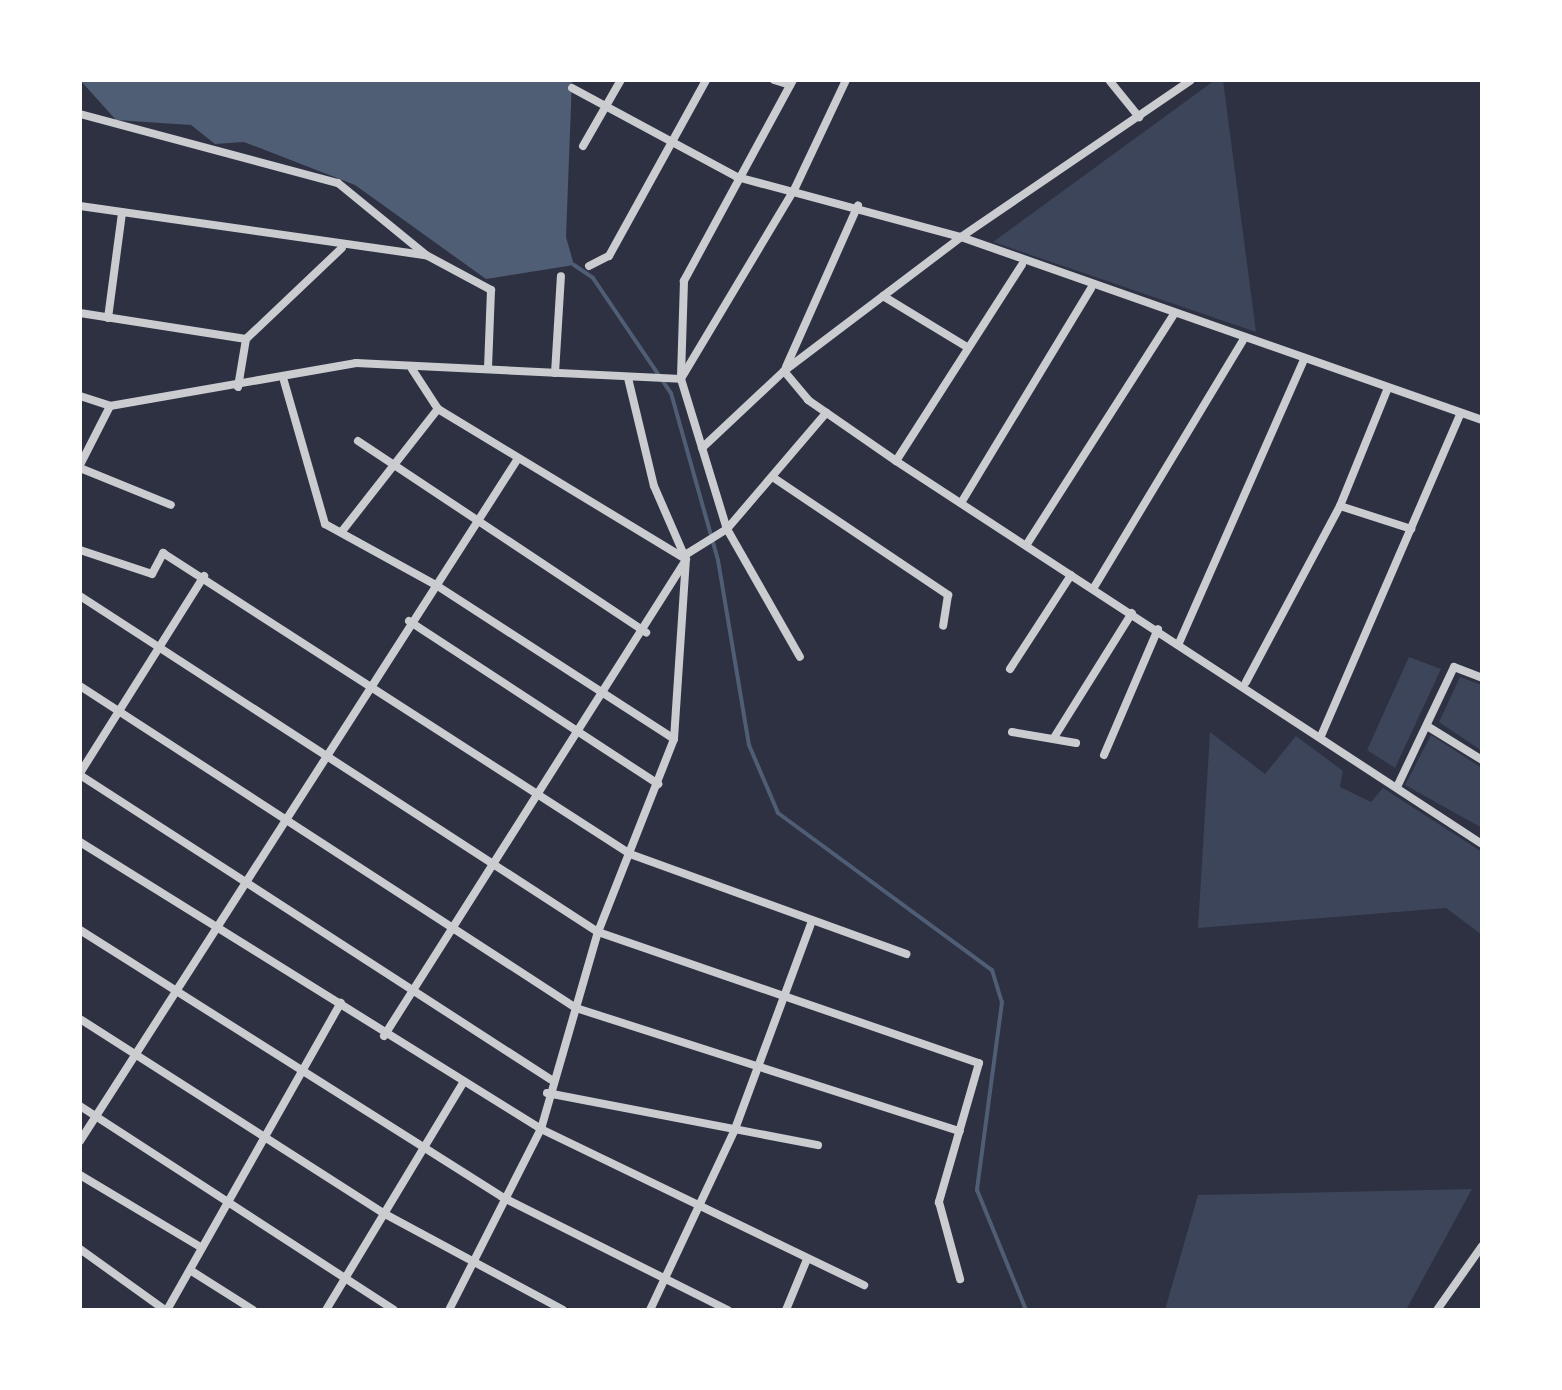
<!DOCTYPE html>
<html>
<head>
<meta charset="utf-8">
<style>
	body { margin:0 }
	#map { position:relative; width:1562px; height:1390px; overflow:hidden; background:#2d3142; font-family:Literata,serif }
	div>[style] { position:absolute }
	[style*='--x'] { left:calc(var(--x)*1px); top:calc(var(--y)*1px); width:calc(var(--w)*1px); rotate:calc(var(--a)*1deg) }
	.green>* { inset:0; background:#3c4559 }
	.water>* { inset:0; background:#4f5d75 }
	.stream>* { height:4px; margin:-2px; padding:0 2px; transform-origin:2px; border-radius:2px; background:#4f5d75 }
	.minor>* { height:8px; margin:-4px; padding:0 4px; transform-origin:4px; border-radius:4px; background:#caccd0 }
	span { translate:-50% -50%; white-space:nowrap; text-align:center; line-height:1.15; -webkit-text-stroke:8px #fff; paint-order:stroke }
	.frame { position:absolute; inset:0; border:82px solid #fff; pointer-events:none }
</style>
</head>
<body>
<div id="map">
	<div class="green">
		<div style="clip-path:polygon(1215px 80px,1223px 80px,1256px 332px,993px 242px)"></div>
		<div style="clip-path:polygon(1409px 657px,1441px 669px,1395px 768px,1367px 750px)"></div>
		<div style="clip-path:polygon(1460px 677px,1482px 685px,1482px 751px,1439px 722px)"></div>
		<div style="clip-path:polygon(1210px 732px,1265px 774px,1296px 736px,1343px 771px,1340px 787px,1371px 802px,1383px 788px,1482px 852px,1482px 935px,1446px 908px,1198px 928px)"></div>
		<div style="clip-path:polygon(1431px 735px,1482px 768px,1482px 828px,1405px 785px)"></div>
		<div style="clip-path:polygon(1472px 1189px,1406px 1310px,1165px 1310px,1198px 1195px)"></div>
	</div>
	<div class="water">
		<div style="clip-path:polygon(80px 80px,572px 80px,566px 237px,574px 265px,486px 279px,355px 185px,244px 142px,215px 144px,191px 125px,116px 120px)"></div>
	</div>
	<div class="stream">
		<div style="--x:574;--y:265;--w:23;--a:34"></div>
		<div style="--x:593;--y:278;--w:139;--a:55.9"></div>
		<div style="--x:671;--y:393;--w:173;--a:74.3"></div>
		<div style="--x:718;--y:560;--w:188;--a:80.5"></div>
		<div style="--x:749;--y:745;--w:74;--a:66.9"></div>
		<div style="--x:778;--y:813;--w:265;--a:36.3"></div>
		<div style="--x:992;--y:970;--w:34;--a:73"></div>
		<div style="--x:1002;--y:1002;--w:190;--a:97.6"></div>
		<div style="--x:977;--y:1190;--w:130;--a:67.8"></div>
	</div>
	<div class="minor">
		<div style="--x:774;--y:80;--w:17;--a:17"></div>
		<div style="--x:793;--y:80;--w:229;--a:118.5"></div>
		<div style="--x:684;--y:281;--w:98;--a:91.8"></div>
		<div style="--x:681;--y:379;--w:157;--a:73"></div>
		<div style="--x:727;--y:529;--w:147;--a:60.3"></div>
		<div style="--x:1109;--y:80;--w:48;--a:51"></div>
		<div style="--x:572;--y:88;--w:187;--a:28.3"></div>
		<div style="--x:737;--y:177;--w:232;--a:15"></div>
		<div style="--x:961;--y:237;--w:552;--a:19.35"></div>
		<div style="--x:80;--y:114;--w:267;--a:15"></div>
		<div style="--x:338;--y:183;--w:114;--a:39.3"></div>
		<div style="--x:426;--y:255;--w:74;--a:28.3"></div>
		<div style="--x:491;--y:290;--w:79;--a:92.2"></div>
		<div style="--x:583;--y:146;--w:76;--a:-60.1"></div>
		<div style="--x:80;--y:206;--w:349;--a:8.1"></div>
		<div style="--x:589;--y:266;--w:22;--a:-27"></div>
		<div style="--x:609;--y:256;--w:201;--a:-61.1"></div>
		<div style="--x:883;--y:296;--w:98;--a:31.3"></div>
		<div style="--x:80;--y:313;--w:168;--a:8.9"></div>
		<div style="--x:246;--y:339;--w:132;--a:-43.5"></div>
		<div style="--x:108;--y:318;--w:106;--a:-82.4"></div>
		<div style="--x:786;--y:367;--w:177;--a:-66"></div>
		<div style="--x:412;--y:369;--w:48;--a:57"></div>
		<div style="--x:438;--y:409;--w:290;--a:31.2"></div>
		<div style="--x:784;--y:371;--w:38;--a:50"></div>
		<div style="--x:808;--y:400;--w:107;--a:34.7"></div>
		<div style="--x:896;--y:461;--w:700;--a:33.17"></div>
		<div style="--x:555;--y:373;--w:97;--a:-86.5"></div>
		<div style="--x:682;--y:377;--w:220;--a:-59.1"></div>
		<div style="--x:795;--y:188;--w:119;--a:-64.7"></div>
		<div style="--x:628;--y:378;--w:111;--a:76.5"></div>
		<div style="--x:654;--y:486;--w:75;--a:66.5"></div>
		<div style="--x:284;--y:381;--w:149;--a:74"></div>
		<div style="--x:325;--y:524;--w:127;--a:28.8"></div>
		<div style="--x:436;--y:585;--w:283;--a:32.9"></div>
		<div style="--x:238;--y:387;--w:49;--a:-80.5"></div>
		<div style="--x:80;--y:396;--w:32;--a:18"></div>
		<div style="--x:110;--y:406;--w:250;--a:-9.9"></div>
		<div style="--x:356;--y:363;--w:325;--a:2.8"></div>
		<div style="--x:358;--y:441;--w:346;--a:33.6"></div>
		<div style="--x:702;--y:448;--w:112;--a:-43.2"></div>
		<div style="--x:784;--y:371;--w:222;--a:-37.1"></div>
		<div style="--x:961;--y:237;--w:278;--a:-34.3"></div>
		<div style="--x:896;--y:461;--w:233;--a:-57.3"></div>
		<div style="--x:80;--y:465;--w:66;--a:-63"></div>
		<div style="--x:80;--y:468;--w:98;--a:22.1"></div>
		<div style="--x:774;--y:478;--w:210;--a:33.9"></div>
		<div style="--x:948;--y:595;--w:31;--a:99"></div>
		<div style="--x:961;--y:503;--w:251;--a:-58.8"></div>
		<div style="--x:1340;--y:506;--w:75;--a:17.9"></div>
		<div style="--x:343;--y:530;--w:154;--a:-51.9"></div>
		<div style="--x:1027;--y:544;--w:273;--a:-57.4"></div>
		<div style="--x:80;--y:550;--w:76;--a:18.4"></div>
		<div style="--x:152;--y:574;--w:24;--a:-62"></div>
		<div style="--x:163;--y:553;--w:556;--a:32.8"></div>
		<div style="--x:630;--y:854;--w:294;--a:19.9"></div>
		<div style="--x:685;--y:555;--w:49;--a:-31.8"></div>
		<div style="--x:727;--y:529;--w:153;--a:-49.5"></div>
		<div style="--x:1093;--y:589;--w:292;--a:-58.9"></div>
		<div style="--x:80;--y:596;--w:617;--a:32.97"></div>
		<div style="--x:598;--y:932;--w:403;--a:19"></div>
		<div style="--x:979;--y:1063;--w:145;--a:106.1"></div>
		<div style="--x:939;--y:1202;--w:80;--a:74.7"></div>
		<div style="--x:409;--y:621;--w:298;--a:33.2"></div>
		<div style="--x:1179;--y:643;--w:310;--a:-66.2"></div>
		<div style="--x:1010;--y:669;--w:112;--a:-57"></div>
		<div style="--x:1246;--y:682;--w:200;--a:-61.9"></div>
		<div style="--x:1340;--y:506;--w:127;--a:-67.9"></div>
		<div style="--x:80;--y:686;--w:591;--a:32.99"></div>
		<div style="--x:576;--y:1008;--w:403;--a:17.8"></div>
		<div style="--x:1427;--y:726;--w:65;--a:31.7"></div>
		<div style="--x:1012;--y:732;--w:65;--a:9.8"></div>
		<div style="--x:1055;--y:736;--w:145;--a:-58"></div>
		<div style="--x:1321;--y:736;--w:352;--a:-66.6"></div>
		<div style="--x:1104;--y:755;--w:137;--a:-66.8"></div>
		<div style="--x:80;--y:773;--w:233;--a:-57.8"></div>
		<div style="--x:80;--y:775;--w:560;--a:32.9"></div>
		<div style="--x:1397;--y:787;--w:133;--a:-64.6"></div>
		<div style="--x:1454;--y:667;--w:30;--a:21"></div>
		<div style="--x:80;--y:842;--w:543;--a:31.9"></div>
		<div style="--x:541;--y:1129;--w:359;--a:25.8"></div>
		<div style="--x:80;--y:930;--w:499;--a:32.3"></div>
		<div style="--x:502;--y:1197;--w:253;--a:26.6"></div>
		<div style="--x:80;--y:1019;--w:362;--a:32.6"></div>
		<div style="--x:385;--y:1214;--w:202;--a:28.3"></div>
		<div style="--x:384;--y:1036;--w:560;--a:-57.62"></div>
		<div style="--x:547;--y:1093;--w:276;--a:10.9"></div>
		<div style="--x:80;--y:1106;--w:374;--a:33"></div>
		<div style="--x:80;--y:1141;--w:809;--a:-57.31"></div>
		<div style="--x:80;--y:1175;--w:142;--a:30.9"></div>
		<div style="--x:80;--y:1249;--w:105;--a:35.7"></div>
		<div style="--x:190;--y:1270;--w:75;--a:32.4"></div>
		<div style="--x:167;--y:1310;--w:353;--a:-60.5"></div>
		<div style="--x:326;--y:1310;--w:267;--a:-58.9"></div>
		<div style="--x:449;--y:1310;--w:203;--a:-63.1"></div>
		<div style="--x:541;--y:1129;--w:205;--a:-73.9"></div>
		<div style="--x:598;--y:932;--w:207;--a:-68.5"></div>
		<div style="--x:674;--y:739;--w:180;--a:-86.2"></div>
		<div style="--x:650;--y:1310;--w:200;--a:-64.8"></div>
		<div style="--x:735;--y:1129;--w:219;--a:-69.7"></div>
		<div style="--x:786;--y:1310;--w:55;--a:-67.6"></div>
		<div style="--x:1437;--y:1310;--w:78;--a:-54.9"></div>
	</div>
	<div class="frame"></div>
</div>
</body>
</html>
